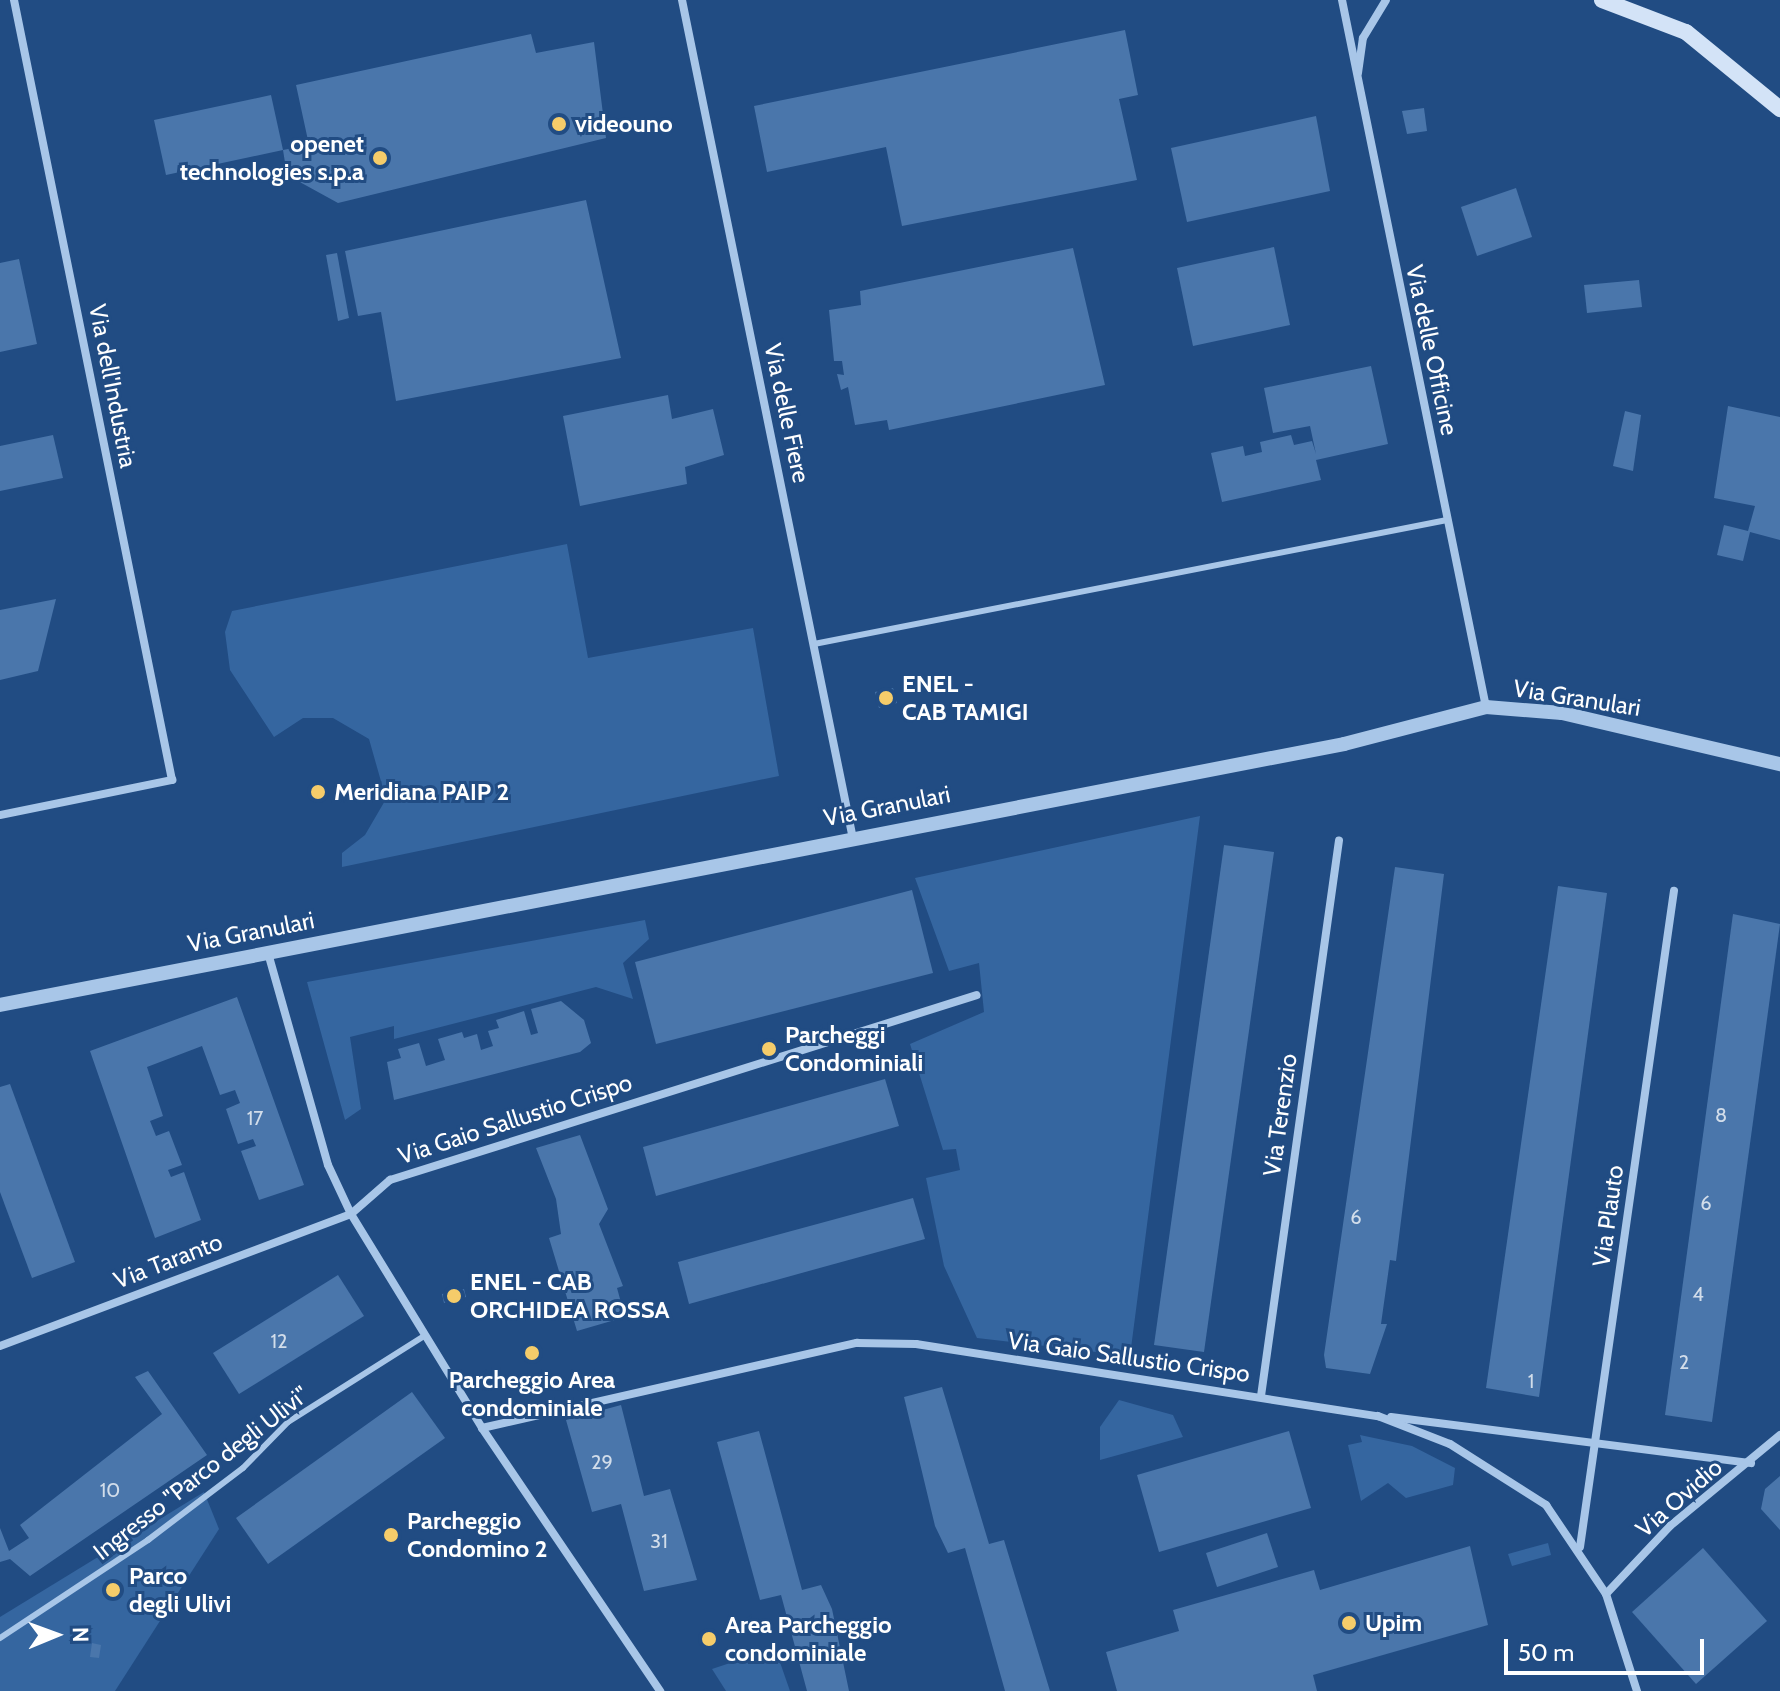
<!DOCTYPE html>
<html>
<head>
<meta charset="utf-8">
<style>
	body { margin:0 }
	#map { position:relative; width:1780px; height:1691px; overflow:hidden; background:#214c83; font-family:Cabin,sans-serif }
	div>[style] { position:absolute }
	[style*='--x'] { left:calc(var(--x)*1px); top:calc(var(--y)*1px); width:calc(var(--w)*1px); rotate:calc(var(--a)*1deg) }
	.green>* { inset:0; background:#3566a0 }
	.building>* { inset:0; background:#4a76ab }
	.service>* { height:6px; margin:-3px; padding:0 3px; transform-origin:3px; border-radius:3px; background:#a8c6e8 }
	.minor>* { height:8px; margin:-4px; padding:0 4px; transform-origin:4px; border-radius:4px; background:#a8c6e8 }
	.tertiary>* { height:14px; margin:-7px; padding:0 7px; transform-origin:7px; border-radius:7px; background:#a8c6e8 }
	.secondary>* { height:16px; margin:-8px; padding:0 8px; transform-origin:8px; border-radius:8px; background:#d3e3f7 }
	.dots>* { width:22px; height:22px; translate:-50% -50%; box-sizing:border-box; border:4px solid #214c83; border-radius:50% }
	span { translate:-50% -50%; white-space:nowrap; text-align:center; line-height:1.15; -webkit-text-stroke:6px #214c83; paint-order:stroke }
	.number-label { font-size:20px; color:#d2ddea }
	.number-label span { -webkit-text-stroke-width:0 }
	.poi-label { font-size:24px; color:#fff; font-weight:700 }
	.left { translate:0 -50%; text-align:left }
	.right { translate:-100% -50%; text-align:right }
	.street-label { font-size:24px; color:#fff }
	.north { position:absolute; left:16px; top:1595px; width:80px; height:80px; -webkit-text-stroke:6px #214c83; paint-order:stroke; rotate:89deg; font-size:22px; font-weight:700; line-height:32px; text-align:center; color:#fff }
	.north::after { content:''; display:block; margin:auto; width:28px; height:36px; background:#fff; clip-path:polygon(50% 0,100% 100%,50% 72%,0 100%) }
	.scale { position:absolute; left:1504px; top:1639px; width:200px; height:36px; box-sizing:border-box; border:4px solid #fff; border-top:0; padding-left:10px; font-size:24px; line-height:28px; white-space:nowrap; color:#fff; -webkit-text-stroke:6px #214c83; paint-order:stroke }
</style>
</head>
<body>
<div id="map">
	<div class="green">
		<div style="clip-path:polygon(567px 544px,588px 658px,753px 628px,779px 776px,342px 867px,342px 853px,365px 835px,386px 799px,369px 739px,333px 718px,303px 718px,274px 737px,230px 670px,225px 632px,232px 611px)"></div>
		<div style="clip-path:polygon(1200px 816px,1130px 1356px,977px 1338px,944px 1266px,926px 1178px,960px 1170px,956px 1149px,943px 1150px,910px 1044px,984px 1012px,979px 963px,949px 971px,915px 878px)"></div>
		<div style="clip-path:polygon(645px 920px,649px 939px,623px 963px,633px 999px,596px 987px,394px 1039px,394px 1026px,350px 1037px,361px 1109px,345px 1120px,307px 982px)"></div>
		<div style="clip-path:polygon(1119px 1400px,1173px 1415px,1183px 1437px,1100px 1460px,1100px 1427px)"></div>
		<div style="clip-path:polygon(1360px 1435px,1412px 1446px,1455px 1468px,1453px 1485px,1406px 1498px,1388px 1483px,1361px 1501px,1348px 1445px,1362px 1442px)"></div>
		<div style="clip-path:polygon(204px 1492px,219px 1529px,115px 1691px,0 1691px,0 1617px)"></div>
		<div style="clip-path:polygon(1548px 1543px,1551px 1555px,1512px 1566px,1508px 1554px)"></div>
		<div style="clip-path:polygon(775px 1648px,790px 1691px,726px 1691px,712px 1669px)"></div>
	</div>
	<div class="building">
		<div style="clip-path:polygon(1125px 30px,1138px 95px,1119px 99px,1137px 180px,902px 226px,886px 147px,767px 172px,754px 106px)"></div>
		<div style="clip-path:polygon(531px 34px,536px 53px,594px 42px,606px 138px,338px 203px,287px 175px,283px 150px,309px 145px,296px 85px)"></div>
		<div style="clip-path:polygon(271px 95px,283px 150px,166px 175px,154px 120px)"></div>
		<div style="clip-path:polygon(1424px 108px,1427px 131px,1407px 134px,1402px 111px)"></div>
		<div style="clip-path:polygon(1316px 116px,1330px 191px,1187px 222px,1171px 148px)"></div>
		<div style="clip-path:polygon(1516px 188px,1532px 237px,1477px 256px,1461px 207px)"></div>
		<div style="clip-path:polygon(586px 200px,621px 358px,396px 401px,381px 312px,358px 316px,345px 251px)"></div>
		<div style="clip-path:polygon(1274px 247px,1290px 325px,1193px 346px,1177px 268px)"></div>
		<div style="clip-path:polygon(1073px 248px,1105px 385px,889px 430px,887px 420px,855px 425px,848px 387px,841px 390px,837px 374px,844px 375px,842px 361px,834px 361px,829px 310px,861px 305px,860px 291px)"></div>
		<div style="clip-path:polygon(337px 253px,349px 318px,338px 321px,326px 255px)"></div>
		<div style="clip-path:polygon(19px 259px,37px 344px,0 352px,0 263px)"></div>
		<div style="clip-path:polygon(1639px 280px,1642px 307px,1587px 313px,1584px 285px)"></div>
		<div style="clip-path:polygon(1371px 366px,1388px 444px,1316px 460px,1321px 480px,1222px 502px,1211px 453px,1243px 446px,1245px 456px,1262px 452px,1260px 442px,1291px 435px,1294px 445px,1312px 441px,1316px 454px,1310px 426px,1273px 433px,1264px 388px)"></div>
		<div style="clip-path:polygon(668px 395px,672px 419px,713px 409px,724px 455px,685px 467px,687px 484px,580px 506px,563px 416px)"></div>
		<div style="clip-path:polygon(1728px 406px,1780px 417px,1780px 540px,1750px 532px,1743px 561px,1717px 555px,1724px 525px,1748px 531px,1755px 506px,1714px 498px)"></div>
		<div style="clip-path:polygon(1625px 411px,1641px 415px,1633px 471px,1613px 466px)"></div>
		<div style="clip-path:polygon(53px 435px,63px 478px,0 491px,0 446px)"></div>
		<div style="clip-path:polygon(56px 599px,38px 671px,0 680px,0 610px)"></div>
		<div style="clip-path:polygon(893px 688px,897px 703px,879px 708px,875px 692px)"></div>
		<div style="clip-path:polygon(1224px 845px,1274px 852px,1204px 1352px,1154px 1345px)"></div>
		<div style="clip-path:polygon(1395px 867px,1444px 874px,1396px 1261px,1390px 1260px,1381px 1324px,1387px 1324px,1370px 1374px,1326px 1368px,1324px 1355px)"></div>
		<div style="clip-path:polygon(1558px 886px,1607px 893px,1539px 1397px,1486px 1388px)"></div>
		<div style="clip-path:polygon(912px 890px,933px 973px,656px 1044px,635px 962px)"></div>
		<div style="clip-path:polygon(1733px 914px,1780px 924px,1712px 1422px,1665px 1415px)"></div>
		<div style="clip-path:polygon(237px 997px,304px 1185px,259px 1200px,241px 1151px,256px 1146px,253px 1139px,238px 1144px,226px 1109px,240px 1103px,235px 1090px,220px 1095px,202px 1046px,147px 1067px,163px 1116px,150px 1121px,156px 1136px,169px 1131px,182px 1165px,168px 1170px,171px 1177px,184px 1172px,201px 1220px,155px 1238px,90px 1051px)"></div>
		<div style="clip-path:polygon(561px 1001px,584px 1020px,591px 1043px,580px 1052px,394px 1100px,387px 1062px,401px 1058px,398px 1049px,419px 1043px,426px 1066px,445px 1060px,438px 1039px,462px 1032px,464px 1038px,477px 1034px,481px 1050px,493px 1046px,488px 1031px,499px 1028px,496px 1020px,524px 1011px,531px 1035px,538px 1033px,531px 1009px)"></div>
		<div style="clip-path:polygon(885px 1079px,899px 1126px,656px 1196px,643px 1147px)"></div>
		<div style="clip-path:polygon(10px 1084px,75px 1262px,32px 1278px,0 1192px,0 1087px)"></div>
		<div style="clip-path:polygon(580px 1135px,608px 1209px,599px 1224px,623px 1286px,617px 1288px,625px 1317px,577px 1331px,549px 1238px,561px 1234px,556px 1199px,536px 1148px)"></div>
		<div style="clip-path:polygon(913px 1198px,925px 1239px,689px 1304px,678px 1262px)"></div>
		<div style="clip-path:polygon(338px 1275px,364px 1316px,239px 1394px,213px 1353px)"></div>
		<div style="clip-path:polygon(464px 1289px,466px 1297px,444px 1303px,442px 1294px)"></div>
		<div style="clip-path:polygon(148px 1371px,207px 1455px,30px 1576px,10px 1559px,0 1562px,0 1528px,9px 1551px,29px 1538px,20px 1525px,162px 1414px,135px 1377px)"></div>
		<div style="clip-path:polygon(942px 1387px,989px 1544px,1004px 1540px,1050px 1691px,1005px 1691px,965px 1548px,948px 1553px,935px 1526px,904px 1397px)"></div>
		<div style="clip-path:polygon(412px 1392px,445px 1438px,268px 1564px,236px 1518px)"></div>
		<div style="clip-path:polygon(621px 1405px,644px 1496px,670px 1489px,697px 1580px,644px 1591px,621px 1504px,592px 1512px,566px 1420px)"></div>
		<div style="clip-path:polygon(759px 1431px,802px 1590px,821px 1585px,832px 1609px,849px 1691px,807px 1691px,781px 1595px,760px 1600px,717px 1442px)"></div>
		<div style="clip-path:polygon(1289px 1431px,1311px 1508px,1159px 1552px,1137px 1475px)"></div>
		<div style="clip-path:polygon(1780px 1476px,1780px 1530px,1761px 1509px,1765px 1489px)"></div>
		<div style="clip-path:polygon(1267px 1533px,1278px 1567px,1217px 1587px,1206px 1553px)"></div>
		<div style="clip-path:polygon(1470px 1546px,1488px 1625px,1313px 1675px,1317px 1691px,1117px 1691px,1106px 1652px,1179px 1631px,1173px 1610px,1314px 1570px,1320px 1590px)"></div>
		<div style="clip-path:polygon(1703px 1548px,1767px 1621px,1696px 1684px,1632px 1612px)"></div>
		<div style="clip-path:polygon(92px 1643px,101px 1645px,99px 1658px,90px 1657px)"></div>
	</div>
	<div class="service">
		<div style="--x:814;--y:644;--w:645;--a:-11.08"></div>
		<div style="--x:0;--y:1638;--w:178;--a:-33.5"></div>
		<div style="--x:148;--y:1540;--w:119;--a:-37.2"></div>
		<div style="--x:243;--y:1468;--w:64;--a:-45.6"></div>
		<div style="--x:288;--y:1422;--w:161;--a:-32.3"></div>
	</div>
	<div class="minor">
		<div style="--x:682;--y:0;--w:851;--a:78.48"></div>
		<div style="--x:1342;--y:0;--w:722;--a:78.49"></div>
		<div style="--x:1358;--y:73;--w:35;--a:-82"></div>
		<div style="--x:1363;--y:38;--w:44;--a:-58.8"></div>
		<div style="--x:0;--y:815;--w:176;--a:-11.5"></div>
		<div style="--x:172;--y:780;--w:796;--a:-101.45"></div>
		<div style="--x:268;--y:953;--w:220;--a:74.2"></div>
		<div style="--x:328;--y:1165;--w:54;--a:64.9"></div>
		<div style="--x:351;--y:1214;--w:251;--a:58.5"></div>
		<div style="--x:482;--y:1428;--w:318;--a:55.9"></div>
		<div style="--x:0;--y:1346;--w:375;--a:-20.6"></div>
		<div style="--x:351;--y:1214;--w:52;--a:-41.1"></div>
		<div style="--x:390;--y:1180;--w:615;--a:-17.49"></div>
		<div style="--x:1261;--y:1396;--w:561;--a:-82.01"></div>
		<div style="--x:1391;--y:1417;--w:363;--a:7.3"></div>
		<div style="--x:482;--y:1428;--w:385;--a:-12.8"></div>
		<div style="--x:857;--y:1343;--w:59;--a:1"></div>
		<div style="--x:916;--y:1344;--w:468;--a:8.9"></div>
		<div style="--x:1378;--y:1416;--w:77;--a:21.3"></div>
		<div style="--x:1450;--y:1444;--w:114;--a:32.4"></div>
		<div style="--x:1546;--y:1505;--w:107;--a:56"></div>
		<div style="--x:1606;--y:1594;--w:102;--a:72.3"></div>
		<div style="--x:1580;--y:1547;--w:663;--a:-81.85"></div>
		<div style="--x:1606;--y:1594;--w:93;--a:-46.7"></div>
		<div style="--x:1670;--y:1526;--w:143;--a:-39.6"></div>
	</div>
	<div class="tertiary">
		<div style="--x:0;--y:1005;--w:1369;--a:-10.99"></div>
		<div style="--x:1344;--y:744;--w:147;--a:-14.6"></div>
		<div style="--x:1486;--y:707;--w:76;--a:4.5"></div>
		<div style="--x:1562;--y:713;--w:224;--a:13.2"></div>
	</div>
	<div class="secondary">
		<div style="--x:1602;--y:0;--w:90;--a:20.9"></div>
		<div style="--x:1686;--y:32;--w:122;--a:39.3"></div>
	</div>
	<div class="dots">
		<div style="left:559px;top:124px;background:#f5cc6a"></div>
		<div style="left:380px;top:158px;background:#f5cc6a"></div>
		<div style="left:886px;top:698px;background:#f5cc6a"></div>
		<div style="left:318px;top:792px;background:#f5cc6a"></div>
		<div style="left:769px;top:1049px;background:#f5cc6a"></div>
		<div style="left:454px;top:1296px;background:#f5cc6a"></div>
		<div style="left:532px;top:1353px;background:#f5cc6a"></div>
		<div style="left:391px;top:1535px;background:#f5cc6a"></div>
		<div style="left:113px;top:1590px;background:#f5cc6a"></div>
		<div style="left:1349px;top:1623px;background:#f5cc6a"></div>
		<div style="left:709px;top:1639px;background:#f5cc6a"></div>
	</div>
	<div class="number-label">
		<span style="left:1721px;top:1115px">8</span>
		<span style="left:255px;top:1118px">17</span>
		<span style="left:1706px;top:1203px">6</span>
		<span style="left:1356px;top:1217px">6</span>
		<span style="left:1698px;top:1294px">4</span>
		<span style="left:279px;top:1341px">12</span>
		<span style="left:1684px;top:1362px">2</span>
		<span style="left:1531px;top:1381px">1</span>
		<span style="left:602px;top:1462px">29</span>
		<span style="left:110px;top:1490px">10</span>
		<span style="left:659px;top:1541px">31</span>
	</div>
	<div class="poi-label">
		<span class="left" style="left:575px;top:124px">videouno</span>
		<span class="right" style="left:364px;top:158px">openet<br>technologies s.p.a</span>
		<span class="left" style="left:902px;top:698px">ENEL -<br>CAB TAMIGI</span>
		<span class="left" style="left:334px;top:792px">Meridiana PAIP 2</span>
		<span class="left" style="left:785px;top:1049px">Parcheggi<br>Condominiali</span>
		<span class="left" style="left:470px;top:1296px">ENEL - CAB<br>ORCHIDEA ROSSA</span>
		<span style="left:532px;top:1394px">Parcheggio Area<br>condominiale</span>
		<span class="left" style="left:407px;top:1535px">Parcheggio<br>Condomino 2</span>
		<span class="left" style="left:129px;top:1590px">Parco<br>degli Ulivi</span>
		<span class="left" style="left:1365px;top:1623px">Upim</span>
		<span class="left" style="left:725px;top:1639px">Area Parcheggio<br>condominiale</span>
	</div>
	<div class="street-label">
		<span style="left:1432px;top:350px;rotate:78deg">Via delle Officine</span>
		<span style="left:113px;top:386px;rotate:79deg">Via dell'Industria</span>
		<span style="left:787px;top:413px;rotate:78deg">Via delle Fiere</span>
		<span style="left:1577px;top:698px;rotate:9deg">Via Granulari</span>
		<span style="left:887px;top:806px;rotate:-11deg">Via Granulari</span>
		<span style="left:251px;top:932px;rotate:-11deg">Via Granulari</span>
		<span style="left:1280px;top:1115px;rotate:-82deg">Via Terenzio</span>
		<span style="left:515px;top:1119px;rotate:-18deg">Via Gaio Sallustio Crispo</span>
		<span style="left:1608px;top:1216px;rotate:-82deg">Via Plauto</span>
		<span style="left:168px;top:1261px;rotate:-21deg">Via Taranto</span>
		<span style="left:1129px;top:1357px;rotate:8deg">Via Gaio Sallustio Crispo</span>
		<span style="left:201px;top:1473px;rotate:-38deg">Ingresso "Parco degli Ulivi"</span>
		<span style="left:1679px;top:1498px;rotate:-41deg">Via Ovidio</span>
	</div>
	<div class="north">N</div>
	<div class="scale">50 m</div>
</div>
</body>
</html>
